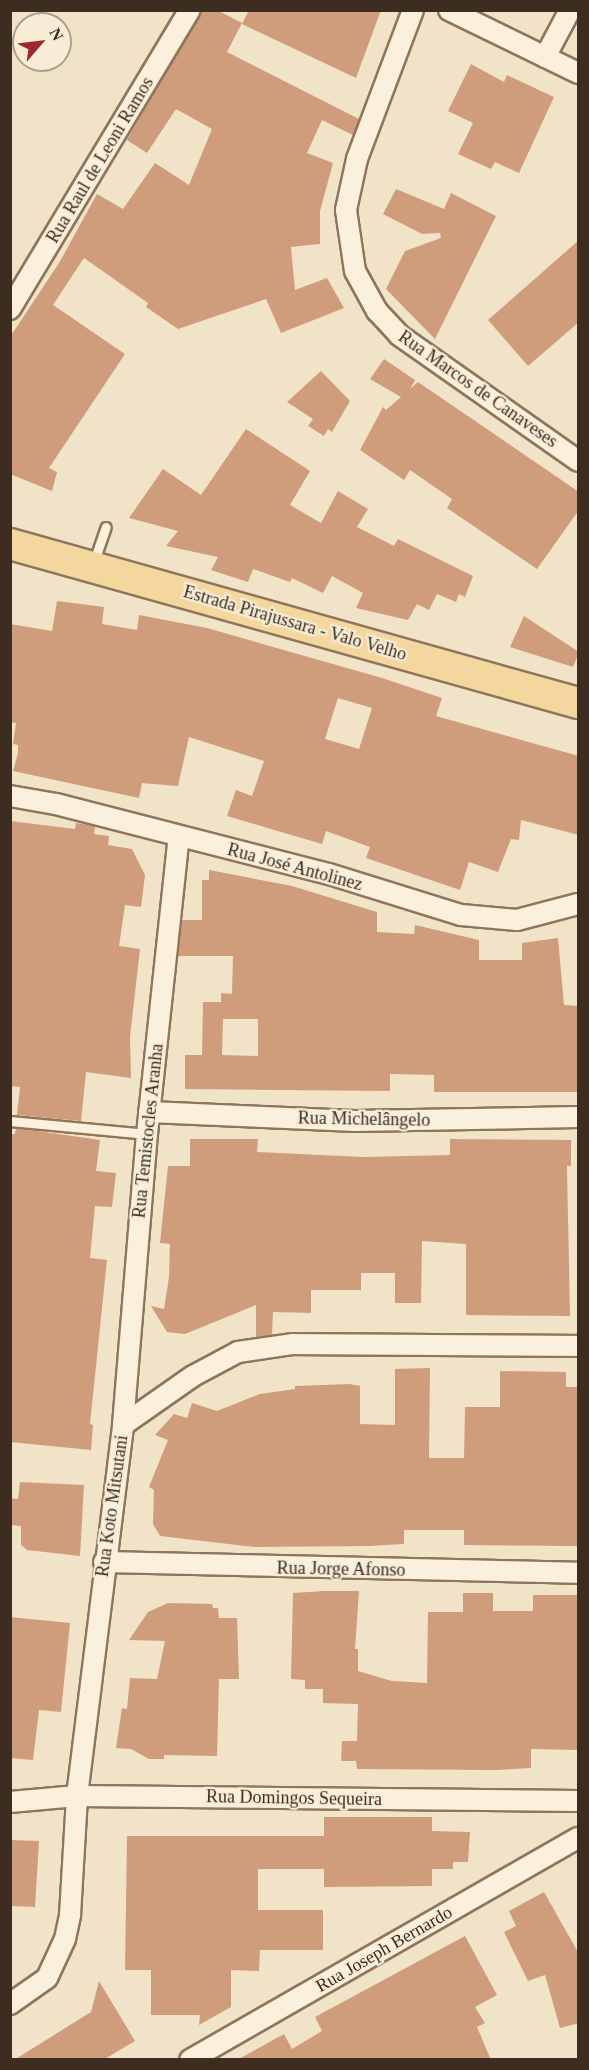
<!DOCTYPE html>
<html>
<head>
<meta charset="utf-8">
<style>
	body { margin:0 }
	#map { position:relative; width:589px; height:2070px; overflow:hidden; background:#f0e3c7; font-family:"Times New Roman",serif }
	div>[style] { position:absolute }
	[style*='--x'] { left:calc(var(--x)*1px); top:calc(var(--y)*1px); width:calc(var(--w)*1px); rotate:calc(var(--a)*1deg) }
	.building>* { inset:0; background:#d09d7c }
	.roads { filter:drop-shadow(2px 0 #8e755b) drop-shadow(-2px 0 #8e755b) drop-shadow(0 2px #8e755b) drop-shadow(0 -2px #8e755b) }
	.lane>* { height:9px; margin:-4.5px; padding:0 4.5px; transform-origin:4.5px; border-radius:4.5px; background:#faf0db }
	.street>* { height:20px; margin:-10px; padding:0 10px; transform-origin:10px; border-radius:10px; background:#faf0db }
	.primary>* { height:30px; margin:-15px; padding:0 15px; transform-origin:15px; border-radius:15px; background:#f4d79f }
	span { translate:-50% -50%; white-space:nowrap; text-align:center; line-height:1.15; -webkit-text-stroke:4.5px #f7edd7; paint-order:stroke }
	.street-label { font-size:18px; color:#3d2d20 }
	.frame { position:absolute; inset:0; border:12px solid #3d2d20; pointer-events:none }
	.north { position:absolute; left:12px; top:12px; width:60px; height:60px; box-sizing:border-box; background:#f7edd7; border:2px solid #ada08e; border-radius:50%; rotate:62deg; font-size:16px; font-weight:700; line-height:24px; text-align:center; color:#3d2d20 }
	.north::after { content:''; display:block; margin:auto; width:21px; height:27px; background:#9f282c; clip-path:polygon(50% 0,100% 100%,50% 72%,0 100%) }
</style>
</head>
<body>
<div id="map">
	<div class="building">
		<div style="clip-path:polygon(202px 10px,217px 10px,242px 23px,227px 52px,359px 119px,353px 135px,322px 120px,307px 153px,333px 163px,320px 211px,320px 244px,291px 247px,295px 290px,327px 278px,344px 308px,281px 333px,266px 299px,178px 329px,146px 307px,148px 303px,84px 258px,53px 305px,125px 354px,49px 468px,57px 472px,52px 491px,10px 474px,10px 337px,59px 263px,97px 194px,123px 209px,155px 163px,189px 185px,212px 129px,176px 109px,147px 153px,127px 140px)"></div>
		<div style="clip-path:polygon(249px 10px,381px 10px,356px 78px,242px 24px)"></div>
		<div style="clip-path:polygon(471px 64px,504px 82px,507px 75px,554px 97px,519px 173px,495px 162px,491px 169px,458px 154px,473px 123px,448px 111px)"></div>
		<div style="clip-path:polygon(396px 189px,444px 209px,451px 193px,496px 216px,435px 339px,386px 289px,405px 251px,441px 238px,440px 233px,422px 234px,383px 214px)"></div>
		<div style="clip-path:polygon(579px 240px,579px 322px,528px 366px,488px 320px)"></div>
		<div style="clip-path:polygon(384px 359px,415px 380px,410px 389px,418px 382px,579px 492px,579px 510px,537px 569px,447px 508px,452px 499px,410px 470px,404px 480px,360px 450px,383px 407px,386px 410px,401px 397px,370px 379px)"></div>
		<div style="clip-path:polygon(321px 371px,350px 401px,332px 432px,328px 429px,324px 436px,308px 426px,313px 419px,287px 402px)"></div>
		<div style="clip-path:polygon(246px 429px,310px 471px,290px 505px,321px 523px,338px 491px,368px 509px,357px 527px,394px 546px,398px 539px,473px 576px,465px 597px,459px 594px,456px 602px,437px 594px,429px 610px,417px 604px,408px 620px,356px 608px,363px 593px,332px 576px,323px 593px,292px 578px,290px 582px,253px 569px,248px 582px,211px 570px,218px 557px,166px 546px,178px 531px,129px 518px,163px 469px,201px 495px)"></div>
		<div style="clip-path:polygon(evenodd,57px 601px,104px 607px,102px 624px,137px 630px,139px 615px,207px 628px,382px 678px,442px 698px,436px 716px,579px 756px,579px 835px,521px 820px,519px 840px,511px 839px,498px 872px,469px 862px,460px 890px,366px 858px,370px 847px,326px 831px,322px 844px,227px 816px,236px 790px,252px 796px,264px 761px,189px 737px,178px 786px,142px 783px,139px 798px,13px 771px,18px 753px,18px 745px,13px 744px,16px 723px,10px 722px,10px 624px,52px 631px,57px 601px,338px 698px,372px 708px,359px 749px,325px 739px,338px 698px)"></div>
		<div style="clip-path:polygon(524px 616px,579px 652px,573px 667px,510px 647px)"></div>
		<div style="clip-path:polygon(10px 821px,75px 829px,76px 823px,95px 826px,94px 834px,109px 836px,108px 845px,132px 849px,145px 875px,141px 907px,125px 905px,119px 946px,140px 949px,130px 1037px,131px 1078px,86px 1072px,81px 1121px,17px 1115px,20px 1087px,10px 1086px)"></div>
		<div style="clip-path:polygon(evenodd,209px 870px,292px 886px,377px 912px,377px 932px,414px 934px,415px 925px,479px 940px,479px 960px,522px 960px,522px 943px,558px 938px,564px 1005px,579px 1006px,579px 1092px,434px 1092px,434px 1075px,390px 1074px,390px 1091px,185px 1089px,185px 1055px,202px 1055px,203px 1002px,221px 1002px,221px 993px,232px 994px,233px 956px,178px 956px,182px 920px,202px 920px,202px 880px,209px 880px,209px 870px,223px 1019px,258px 1019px,258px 1056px,222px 1055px,223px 1019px)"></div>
		<div style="clip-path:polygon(16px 1128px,100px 1140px,96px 1171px,116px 1173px,112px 1207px,95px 1206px,90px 1258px,107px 1260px,90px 1424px,93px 1425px,91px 1450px,10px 1442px,10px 1134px,15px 1134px)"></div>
		<div style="clip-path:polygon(190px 1139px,258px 1139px,257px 1152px,364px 1157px,450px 1155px,450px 1139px,571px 1140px,571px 1166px,567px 1166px,570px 1316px,466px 1315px,466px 1244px,422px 1241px,421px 1303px,395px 1303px,395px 1273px,361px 1273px,361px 1290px,311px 1290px,311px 1313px,273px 1312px,272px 1335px,256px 1337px,256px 1305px,185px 1334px,167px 1332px,151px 1306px,164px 1309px,169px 1277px,170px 1244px,160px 1243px,168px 1166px,190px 1166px)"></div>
		<div style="clip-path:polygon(430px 1368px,429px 1458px,464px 1458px,465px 1407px,500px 1407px,500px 1371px,566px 1372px,566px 1387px,579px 1387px,578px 1546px,464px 1545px,464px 1530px,404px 1530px,404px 1544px,369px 1546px,254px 1547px,160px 1536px,153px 1524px,154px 1490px,149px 1487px,168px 1440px,155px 1435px,174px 1414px,187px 1418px,192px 1403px,217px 1411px,260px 1394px,295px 1389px,295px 1386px,350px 1384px,360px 1386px,360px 1424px,395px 1425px,395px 1369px)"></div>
		<div style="clip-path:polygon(20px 1482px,84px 1485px,80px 1556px,27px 1550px,21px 1545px,21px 1526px,10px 1525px,10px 1498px,18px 1499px)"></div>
		<div style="clip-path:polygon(324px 1591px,359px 1591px,355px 1649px,358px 1649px,358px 1671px,392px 1681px,427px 1683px,428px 1612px,463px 1612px,463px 1593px,493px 1593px,493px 1611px,533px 1611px,533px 1595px,579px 1595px,579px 1750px,531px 1749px,531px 1768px,496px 1770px,357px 1769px,356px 1761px,341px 1761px,342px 1741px,357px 1741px,358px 1704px,323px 1703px,323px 1689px,305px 1689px,305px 1680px,291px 1679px,293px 1593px)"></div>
		<div style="clip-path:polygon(168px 1603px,212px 1604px,213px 1608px,218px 1608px,219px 1618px,237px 1618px,239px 1679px,219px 1679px,217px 1756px,164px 1755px,164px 1759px,149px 1759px,131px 1749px,116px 1748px,122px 1708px,127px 1709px,130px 1678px,157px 1679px,165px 1641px,129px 1640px,148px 1612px)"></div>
		<div style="clip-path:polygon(10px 1617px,70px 1623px,61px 1712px,39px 1710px,33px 1760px,10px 1758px)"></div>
		<div style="clip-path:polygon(324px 1817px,432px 1817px,432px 1831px,470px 1832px,468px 1862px,453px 1862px,453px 1869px,432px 1869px,432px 1886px,324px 1887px,324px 1869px,258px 1869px,258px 1910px,323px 1910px,323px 1950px,260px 1950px,259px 1971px,231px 1970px,231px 2007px,199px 2025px,200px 2015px,151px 2015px,151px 1970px,125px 1970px,127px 1836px,324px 1836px)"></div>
		<div style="clip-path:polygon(10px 1840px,39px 1841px,35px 1907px,10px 1906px)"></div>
		<div style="clip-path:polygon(544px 1892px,579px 1954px,579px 2023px,560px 2028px,545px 1975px,528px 1981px,504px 1932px,516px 1926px,509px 1911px)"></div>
		<div style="clip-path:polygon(465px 1936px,497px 1995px,475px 2007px,485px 2023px,477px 2027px,491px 2060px,237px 2060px,284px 2034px,292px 2049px,322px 2031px,315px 2017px)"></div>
		<div style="clip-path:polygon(99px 1981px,135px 2041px,103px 2060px,14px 2060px,91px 2012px)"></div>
	</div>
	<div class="roads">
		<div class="lane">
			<div style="--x:93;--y:564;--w:39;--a:-71"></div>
			<div style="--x:10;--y:1121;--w:138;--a:5.4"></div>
		</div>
		<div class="street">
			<div style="--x:413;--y:10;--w:159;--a:110.6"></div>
			<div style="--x:357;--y:159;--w:52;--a:102.2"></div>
			<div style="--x:346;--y:210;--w:62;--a:81.6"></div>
			<div style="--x:355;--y:271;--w:46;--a:61.2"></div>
			<div style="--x:377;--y:311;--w:33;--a:47"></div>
			<div style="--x:399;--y:335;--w:219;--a:35.1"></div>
			<div style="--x:449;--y:10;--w:144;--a:26"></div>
			<div style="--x:545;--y:57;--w:53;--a:-62"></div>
			<div style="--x:10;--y:309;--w:349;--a:-59"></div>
			<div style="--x:10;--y:796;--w:47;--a:9.9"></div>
			<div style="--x:56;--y:804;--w:282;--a:14.4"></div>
			<div style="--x:329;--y:874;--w:138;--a:17.3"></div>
			<div style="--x:461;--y:915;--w:56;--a:5.1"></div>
			<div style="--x:517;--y:920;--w:63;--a:-14.7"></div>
			<div style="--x:149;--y:1112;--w:206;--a:2.5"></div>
			<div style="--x:355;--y:1121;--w:223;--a:-1"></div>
			<div style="--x:123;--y:1425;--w:85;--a:-35"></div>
			<div style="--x:193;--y:1376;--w:51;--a:-28.1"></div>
			<div style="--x:238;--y:1352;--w:56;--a:-8.3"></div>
			<div style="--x:293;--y:1344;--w:285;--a:0.4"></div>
			<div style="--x:104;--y:1562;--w:474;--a:1.3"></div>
			<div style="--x:10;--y:1802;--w:67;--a:-5.1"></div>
			<div style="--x:77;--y:1796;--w:501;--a:0.57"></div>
			<div style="--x:10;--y:2004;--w:45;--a:-35.1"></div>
			<div style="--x:47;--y:1978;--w:43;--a:-65.2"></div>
			<div style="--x:65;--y:1939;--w:25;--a:-78"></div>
			<div style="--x:70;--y:1915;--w:119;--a:-86.6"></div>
			<div style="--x:77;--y:1796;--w:374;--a:-82.9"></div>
			<div style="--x:123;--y:1425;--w:292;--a:-85.3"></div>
			<div style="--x:147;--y:1134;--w:299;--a:-83.9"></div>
			<div style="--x:190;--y:2060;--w:447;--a:-29.8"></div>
		</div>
		<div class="primary">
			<div style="--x:10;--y:544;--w:590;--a:15.64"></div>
		</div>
	</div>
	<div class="street-label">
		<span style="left:100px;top:160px;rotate:-59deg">Rua Raul de Leoni Ramos</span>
		<span style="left:478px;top:389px;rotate:35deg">Rua Marcos de Canaveses</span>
		<span style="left:295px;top:623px;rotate:16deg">Estrada Pirajussara - Valo Velho</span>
		<span style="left:295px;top:867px;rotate:15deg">Rua José Antolinez</span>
		<span style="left:364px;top:1119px;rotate:1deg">Rua Michelângelo</span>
		<span style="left:148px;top:1131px;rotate:-84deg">Rua Temistocles Aranha</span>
		<span style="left:112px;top:1506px;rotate:-82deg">Rua Koto Mitsutani</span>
		<span style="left:341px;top:1569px;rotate:1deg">Rua Jorge Afonso</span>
		<span style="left:294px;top:1798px;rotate:1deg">Rua Domingos Sequeira</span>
		<span style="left:384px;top:1949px;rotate:-30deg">Rua Joseph Bernardo</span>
	</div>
	<div class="frame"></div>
	<div class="north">N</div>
</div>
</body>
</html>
